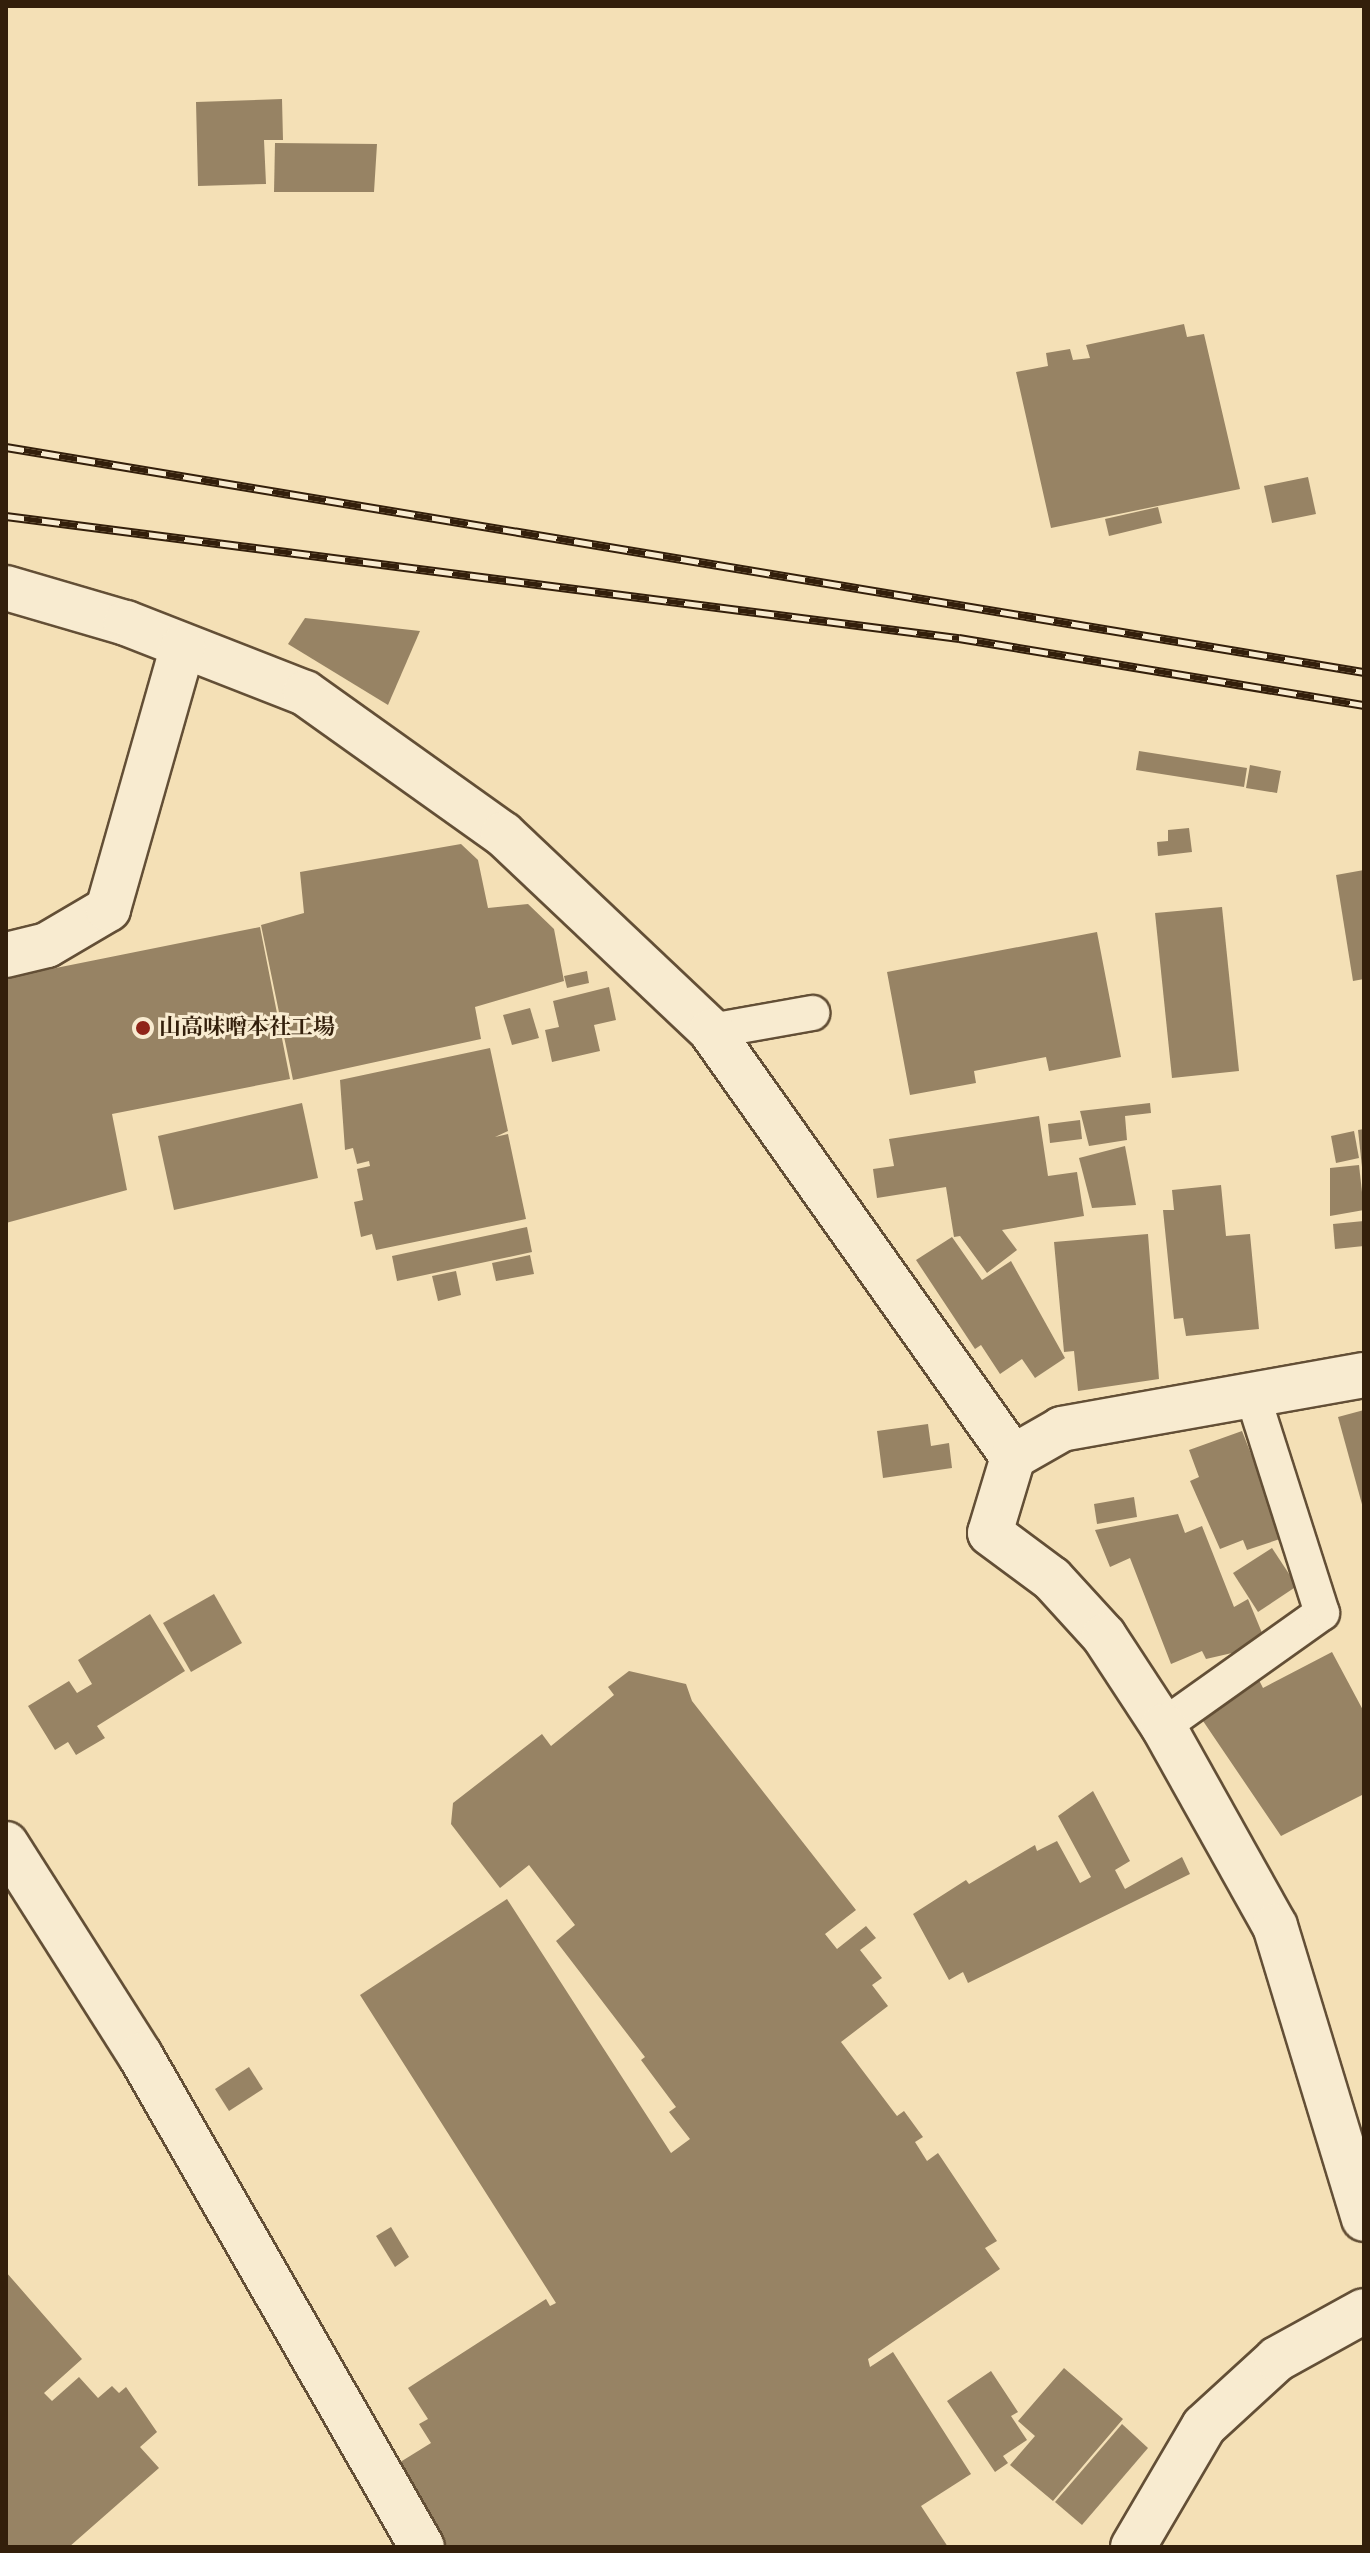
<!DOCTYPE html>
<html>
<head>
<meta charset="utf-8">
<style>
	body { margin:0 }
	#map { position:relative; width:1370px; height:2553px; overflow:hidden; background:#f4e0b6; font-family:Alegreya,"Noto Serif JP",serif }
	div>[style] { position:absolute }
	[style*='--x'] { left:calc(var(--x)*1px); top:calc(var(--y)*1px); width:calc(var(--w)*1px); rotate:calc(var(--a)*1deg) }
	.building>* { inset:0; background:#978364 }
	.roads { filter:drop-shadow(2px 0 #634f36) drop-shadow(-2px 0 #634f36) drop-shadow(0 2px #634f36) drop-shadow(0 -2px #634f36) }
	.lane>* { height:34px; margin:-17px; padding:0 17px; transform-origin:17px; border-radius:17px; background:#f8ebd0 }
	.street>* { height:44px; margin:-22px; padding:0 22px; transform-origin:22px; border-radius:22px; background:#f8ebd0 }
	.rail>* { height:9px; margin-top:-4.5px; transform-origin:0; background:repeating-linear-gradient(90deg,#f8ebd0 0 18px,#331f0b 0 36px); box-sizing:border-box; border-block:2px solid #331f0b }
	.dots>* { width:22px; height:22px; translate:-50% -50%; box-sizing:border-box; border:4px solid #f8ebd0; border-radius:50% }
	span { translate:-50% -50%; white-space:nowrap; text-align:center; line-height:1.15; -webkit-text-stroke:6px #f8ebd0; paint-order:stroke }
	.poi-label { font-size:22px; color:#331f0b; font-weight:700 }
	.left { translate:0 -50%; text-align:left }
	.frame { position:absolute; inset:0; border:8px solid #331f0b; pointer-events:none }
</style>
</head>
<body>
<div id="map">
	<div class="building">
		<div style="clip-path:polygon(282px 99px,283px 140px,264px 140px,266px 184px,198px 186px,196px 102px)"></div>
		<div style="clip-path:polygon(275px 143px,377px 144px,374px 192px,274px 192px)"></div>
		<div style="clip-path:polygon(1184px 324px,1187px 337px,1204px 334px,1240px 489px,1051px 528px,1016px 372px,1048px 366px,1046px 353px,1070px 349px,1073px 360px,1090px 358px,1086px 345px)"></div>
		<div style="clip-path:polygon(1308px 477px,1316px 514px,1272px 523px,1264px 486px)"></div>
		<div style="clip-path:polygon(1158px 507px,1162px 523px,1109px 536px,1105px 519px)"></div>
		<div style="clip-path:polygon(305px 618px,420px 631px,388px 705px,288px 644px)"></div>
		<div style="clip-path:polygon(1139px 751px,1247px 768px,1244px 787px,1136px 770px)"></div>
		<div style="clip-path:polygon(1250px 765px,1281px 771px,1277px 793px,1246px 788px)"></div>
		<div style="clip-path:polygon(1189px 828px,1192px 852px,1158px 856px,1157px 842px,1168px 841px,1168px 830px)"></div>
		<div style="clip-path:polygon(461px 844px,478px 860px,488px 908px,528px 904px,554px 929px,564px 981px,475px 1007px,481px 1039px,293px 1080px,261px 925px,304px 913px,300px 872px)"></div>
		<div style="clip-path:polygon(1364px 870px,1364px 979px,1353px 981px,1336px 875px)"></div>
		<div style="clip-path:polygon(1222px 907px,1239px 1071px,1172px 1078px,1155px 913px)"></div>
		<div style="clip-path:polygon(260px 927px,290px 1079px,112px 1114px,127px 1190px,6px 1223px,6px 978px)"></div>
		<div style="clip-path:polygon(1097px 932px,1121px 1057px,1049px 1071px,1046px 1057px,974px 1071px,976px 1083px,910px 1095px,887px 972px)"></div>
		<div style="clip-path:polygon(587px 971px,589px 983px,567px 988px,564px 976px)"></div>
		<div style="clip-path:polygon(609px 987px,616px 1020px,594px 1025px,600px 1051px,552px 1062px,545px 1030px,559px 1027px,553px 1001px)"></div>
		<div style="clip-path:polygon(530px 1008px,539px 1038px,512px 1045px,503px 1015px)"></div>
		<div style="clip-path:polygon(490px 1048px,508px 1131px,495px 1137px,508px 1134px,526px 1219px,376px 1250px,372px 1234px,361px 1237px,354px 1202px,363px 1200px,357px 1169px,370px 1166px,369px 1161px,357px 1164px,353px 1148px,345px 1150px,340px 1080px)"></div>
		<div style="clip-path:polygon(302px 1103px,318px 1178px,174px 1210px,158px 1136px)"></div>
		<div style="clip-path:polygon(1150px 1103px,1151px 1113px,1125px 1116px,1127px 1140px,1089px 1146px,1080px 1111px)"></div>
		<div style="clip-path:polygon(1039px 1116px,1048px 1176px,1077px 1172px,1084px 1216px,1002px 1230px,1017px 1250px,987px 1273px,960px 1236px,954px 1237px,946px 1187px,877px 1198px,873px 1169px,894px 1166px,889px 1139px)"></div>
		<div style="clip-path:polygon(1080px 1120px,1082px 1139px,1050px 1143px,1048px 1124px)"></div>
		<div style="clip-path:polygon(1364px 1129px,1364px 1167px,1362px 1167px,1358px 1130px)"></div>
		<div style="clip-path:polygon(1354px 1131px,1359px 1158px,1336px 1163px,1331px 1136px)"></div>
		<div style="clip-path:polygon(1125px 1146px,1136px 1205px,1092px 1208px,1079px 1158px)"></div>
		<div style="clip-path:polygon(1359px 1165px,1364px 1210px,1330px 1216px,1330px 1168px)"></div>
		<div style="clip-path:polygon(1221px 1185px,1226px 1236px,1250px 1234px,1259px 1329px,1186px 1336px,1183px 1318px,1174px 1319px,1163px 1210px,1174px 1210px,1172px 1190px)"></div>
		<div style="clip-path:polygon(1364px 1221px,1364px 1246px,1335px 1249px,1333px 1224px)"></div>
		<div style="clip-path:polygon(527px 1227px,532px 1252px,397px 1281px,392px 1256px)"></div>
		<div style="clip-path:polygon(1148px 1234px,1159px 1379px,1078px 1391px,1074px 1351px,1064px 1352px,1054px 1242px)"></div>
		<div style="clip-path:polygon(952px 1237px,982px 1280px,1011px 1261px,1065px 1358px,1035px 1378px,1022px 1359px,1000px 1374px,981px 1345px,975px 1349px,916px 1260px)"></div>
		<div style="clip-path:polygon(530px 1255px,534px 1274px,496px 1281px,492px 1263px)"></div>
		<div style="clip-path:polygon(456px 1271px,461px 1295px,438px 1301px,432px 1276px)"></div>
		<div style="clip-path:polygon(1364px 1410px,1364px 1508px,1363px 1508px,1338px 1417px)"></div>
		<div style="clip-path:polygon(928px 1424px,931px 1446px,949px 1443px,952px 1468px,883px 1478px,877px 1431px)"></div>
		<div style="clip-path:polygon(1242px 1431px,1253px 1459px,1265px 1455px,1295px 1534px,1247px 1550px,1243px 1540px,1220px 1549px,1190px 1481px,1199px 1477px,1189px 1450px)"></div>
		<div style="clip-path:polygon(1134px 1497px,1137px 1517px,1097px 1524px,1094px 1504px)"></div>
		<div style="clip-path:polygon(1178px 1514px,1185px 1533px,1202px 1526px,1234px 1607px,1248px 1599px,1267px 1645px,1206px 1659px,1202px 1651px,1171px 1664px,1130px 1558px,1110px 1567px,1095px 1530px)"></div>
		<div style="clip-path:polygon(1272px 1548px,1297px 1586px,1258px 1612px,1233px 1573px)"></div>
		<div style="clip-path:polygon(214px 1594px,242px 1643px,191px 1672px,163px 1623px)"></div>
		<div style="clip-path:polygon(150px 1614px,185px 1671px,97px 1726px,105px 1738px,76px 1755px,68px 1742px,55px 1750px,28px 1706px,69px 1681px,77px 1693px,92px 1684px,78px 1660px)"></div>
		<div style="clip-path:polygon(1332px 1652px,1364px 1712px,1364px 1794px,1281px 1836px,1201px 1718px,1211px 1713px,1207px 1705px,1258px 1678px,1263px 1688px)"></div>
		<div style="clip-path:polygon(629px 1671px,686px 1684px,692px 1701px,856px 1910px,825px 1934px,837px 1949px,866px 1926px,876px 1938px,860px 1950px,882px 1978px,872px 1985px,888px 2006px,841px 2042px,897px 2116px,904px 2111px,923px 2137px,915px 2142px,927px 2161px,938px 2153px,997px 2241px,985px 2248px,1000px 2269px,868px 2359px,870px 2367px,893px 2352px,971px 2474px,921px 2506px,948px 2547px,429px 2547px,389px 2469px,431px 2443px,419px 2424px,428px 2419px,408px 2388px,546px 2299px,550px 2306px,556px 2303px,360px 1995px,507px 1899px,671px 2153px,690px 2139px,669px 2112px,676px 2107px,641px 2060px,645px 2057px,556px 1941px,575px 1925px,529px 1865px,500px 1888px,451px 1824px,453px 1803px,542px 1734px,551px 1746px,614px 1695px,608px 1687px)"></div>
		<div style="clip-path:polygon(1093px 1791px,1130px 1861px,1115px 1870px,1125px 1889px,1182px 1857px,1190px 1874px,968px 1983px,963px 1972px,949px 1980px,913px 1914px,966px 1880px,969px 1884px,1035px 1845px,1037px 1851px,1057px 1841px,1080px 1883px,1091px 1877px,1058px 1816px)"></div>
		<div style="clip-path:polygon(249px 2067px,263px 2089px,229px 2111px,215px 2089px)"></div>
		<div style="clip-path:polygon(391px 2227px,409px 2257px,395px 2267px,376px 2236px)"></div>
		<div style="clip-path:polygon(6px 2272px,82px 2359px,44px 2393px,52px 2401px,79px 2377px,98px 2398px,112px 2386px,119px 2393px,126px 2387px,157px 2432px,140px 2447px,159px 2468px,69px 2547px,6px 2547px)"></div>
		<div style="clip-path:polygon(1064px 2368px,1123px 2419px,1053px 2501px,1010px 2465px,1035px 2436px,1018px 2421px)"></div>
		<div style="clip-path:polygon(991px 2371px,1018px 2412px,1011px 2416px,1027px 2440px,1003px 2456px,1008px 2463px,995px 2472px,947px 2401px)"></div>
		<div style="clip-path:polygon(1122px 2424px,1148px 2448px,1082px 2525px,1055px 2502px)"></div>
	</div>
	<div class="roads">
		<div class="lane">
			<div style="--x:711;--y:1031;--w:103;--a:-10.1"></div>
			<div style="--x:1163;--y:1726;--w:195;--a:-35.4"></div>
			<div style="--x:1322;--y:1613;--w:230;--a:-107.7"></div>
		</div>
		<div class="street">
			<div style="--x:6;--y:588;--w:125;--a:16.3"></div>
			<div style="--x:126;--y:623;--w:192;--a:21.4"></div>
			<div style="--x:305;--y:693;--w:243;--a:35.5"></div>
			<div style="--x:503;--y:834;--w:286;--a:43.4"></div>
			<div style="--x:711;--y:1031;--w:522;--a:54.67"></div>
			<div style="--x:6;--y:955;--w:42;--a:-13.7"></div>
			<div style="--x:47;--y:945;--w:71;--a:-30.5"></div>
			<div style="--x:108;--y:909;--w:273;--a:-74.1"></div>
			<div style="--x:1364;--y:1375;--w:307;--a:169.9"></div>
			<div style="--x:1062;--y:1429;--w:56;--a:150.3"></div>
			<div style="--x:1013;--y:1457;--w:79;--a:106.8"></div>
			<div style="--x:990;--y:1533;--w:77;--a:36.6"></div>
			<div style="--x:1052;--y:1579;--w:77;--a:47.6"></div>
			<div style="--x:1104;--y:1636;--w:108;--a:56.8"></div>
			<div style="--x:1163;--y:1726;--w:229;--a:60.8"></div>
			<div style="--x:1275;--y:1926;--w:306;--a:73.1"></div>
			<div style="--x:6;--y:1844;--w:250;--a:57.6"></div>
			<div style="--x:140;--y:2055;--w:567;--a:60.18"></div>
			<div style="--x:1133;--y:2547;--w:140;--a:-59.6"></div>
			<div style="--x:1204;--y:2426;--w:99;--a:-42.5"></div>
			<div style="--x:1277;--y:2359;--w:99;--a:-28.9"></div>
		</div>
	</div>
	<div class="rail">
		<div style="--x:6;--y:447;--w:1377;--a:9.41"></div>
		<div style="--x:6;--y:516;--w:961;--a:7.3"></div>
		<div style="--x:959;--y:638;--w:411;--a:9.4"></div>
	</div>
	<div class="dots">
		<div style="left:143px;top:1028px;background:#8f2418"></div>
	</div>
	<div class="poi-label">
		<span class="left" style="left:159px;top:1028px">山高味噌本社工場</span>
	</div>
	<div class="frame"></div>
</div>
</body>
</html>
